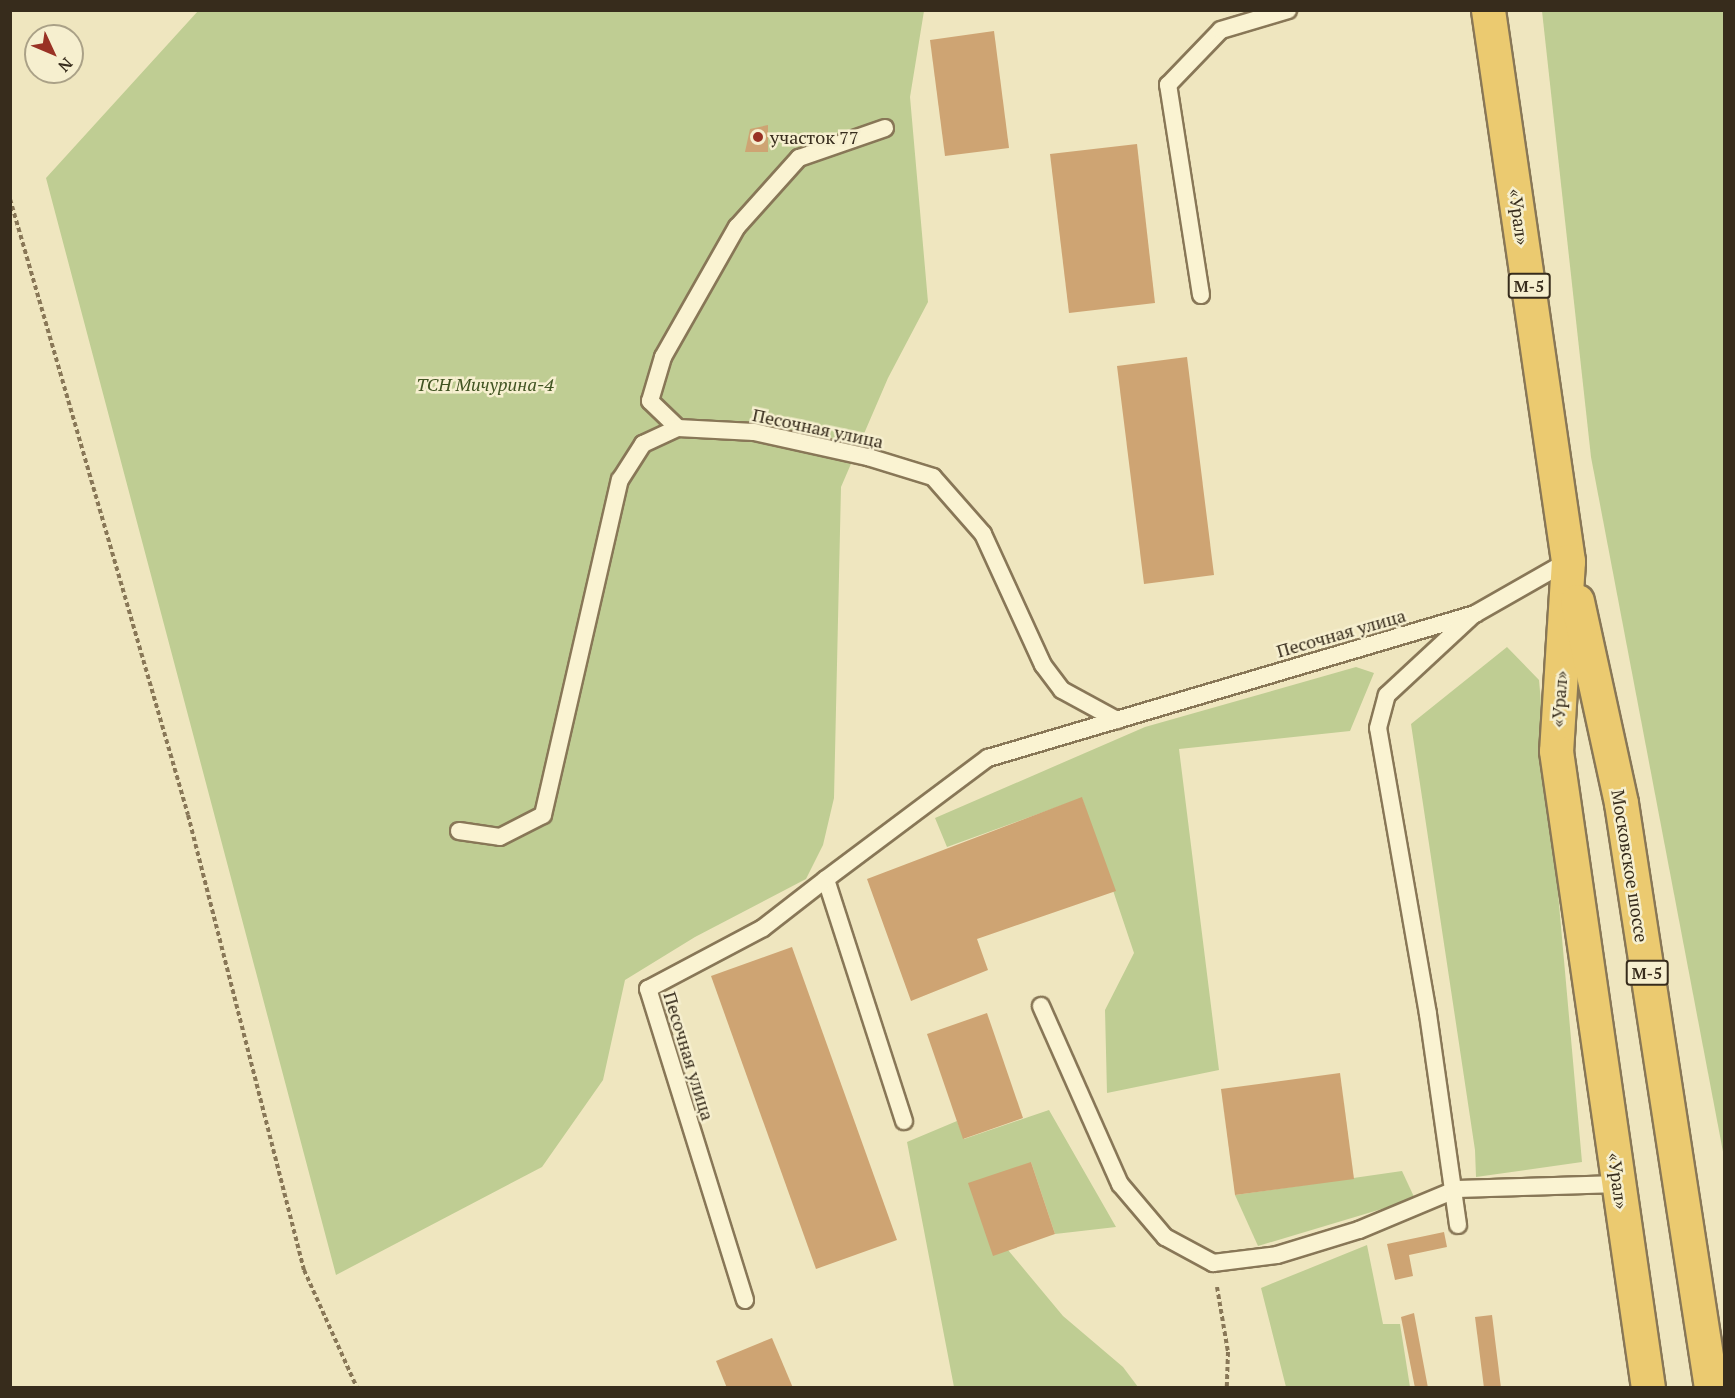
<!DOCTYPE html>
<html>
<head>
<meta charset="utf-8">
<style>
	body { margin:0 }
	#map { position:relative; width:1735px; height:1398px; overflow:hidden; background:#efe6bf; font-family:"PT Serif",serif }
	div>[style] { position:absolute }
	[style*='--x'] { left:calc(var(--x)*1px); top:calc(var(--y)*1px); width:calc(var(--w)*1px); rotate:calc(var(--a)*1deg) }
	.green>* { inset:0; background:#bfcd93 }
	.building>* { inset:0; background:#cea473 }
	.path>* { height:4px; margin-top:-2px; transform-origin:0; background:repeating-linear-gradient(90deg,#887757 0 4.5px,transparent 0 7.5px) }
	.roads { filter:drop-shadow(2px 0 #887757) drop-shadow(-2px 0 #887757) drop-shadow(0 2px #887757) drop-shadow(0 -2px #887757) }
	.service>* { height:16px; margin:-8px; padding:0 8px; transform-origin:8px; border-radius:8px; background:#faf3d2 }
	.trunk>* { height:33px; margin:-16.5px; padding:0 16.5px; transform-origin:16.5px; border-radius:16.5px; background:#ebca70 }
	.dots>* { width:16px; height:16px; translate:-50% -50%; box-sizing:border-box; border:3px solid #f6efcf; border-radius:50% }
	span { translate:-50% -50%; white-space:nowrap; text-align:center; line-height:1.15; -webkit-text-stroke:5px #f6efcf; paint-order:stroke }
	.shield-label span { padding:2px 4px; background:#f6efcf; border:2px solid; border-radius:4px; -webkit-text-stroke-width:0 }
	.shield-label { font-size:16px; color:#372c1c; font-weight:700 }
	.poi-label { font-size:18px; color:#372c1c }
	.left { translate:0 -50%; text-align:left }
	.street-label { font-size:18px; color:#372c1c }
	.park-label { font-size:18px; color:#415422; font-style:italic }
	.frame { position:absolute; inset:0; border:12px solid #372c1c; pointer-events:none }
	.north { position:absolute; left:24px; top:24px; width:60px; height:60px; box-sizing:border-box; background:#f6efcf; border:2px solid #aaa187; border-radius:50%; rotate:134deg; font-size:16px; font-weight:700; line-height:24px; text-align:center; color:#372c1c }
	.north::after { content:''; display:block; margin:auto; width:21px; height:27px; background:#993225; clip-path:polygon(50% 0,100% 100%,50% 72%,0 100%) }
</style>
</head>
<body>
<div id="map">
	<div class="green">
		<div style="clip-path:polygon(198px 11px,924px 11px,910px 97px,928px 302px,888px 378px,841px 487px,834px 798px,823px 845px,806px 879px,695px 937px,625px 980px,603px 1080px,542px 1167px,336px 1275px,46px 178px)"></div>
		<div style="clip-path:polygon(1542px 11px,1724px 11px,1724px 1157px,1591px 457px)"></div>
		<div style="clip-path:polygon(1507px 647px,1539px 680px,1582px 1162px,1476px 1177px,1475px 1150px,1411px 724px)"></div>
		<div style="clip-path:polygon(1356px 667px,1374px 673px,1350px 731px,1179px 749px,1219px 1070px,1107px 1093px,1105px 1010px,1134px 953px,1082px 798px,947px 847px,935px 818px,1145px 727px)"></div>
		<div style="clip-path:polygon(1049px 1110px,1116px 1227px,1055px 1234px,1031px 1162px,1008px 1250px,1063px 1316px,1123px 1367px,1138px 1387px,954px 1387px,907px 1142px,957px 1121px,964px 1139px)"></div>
		<div style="clip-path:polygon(1402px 1171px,1415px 1199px,1258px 1246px,1235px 1195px)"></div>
		<div style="clip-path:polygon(1367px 1245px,1383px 1324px,1400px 1324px,1410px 1387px,1286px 1387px,1261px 1288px)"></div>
	</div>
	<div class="building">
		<div style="clip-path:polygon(994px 31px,1009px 148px,945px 156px,930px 40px)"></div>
		<div style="clip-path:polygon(768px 125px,768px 152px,745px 152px,750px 129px)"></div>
		<div style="clip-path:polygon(1137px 144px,1155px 303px,1069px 313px,1050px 154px)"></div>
		<div style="clip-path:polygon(1187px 357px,1214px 575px,1144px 584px,1117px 366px)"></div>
		<div style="clip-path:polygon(1082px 797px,1116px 891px,977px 939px,988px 970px,911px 1001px,867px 879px)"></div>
		<div style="clip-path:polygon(792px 947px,897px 1240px,816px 1269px,711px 976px)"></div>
		<div style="clip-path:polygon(987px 1013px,1023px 1118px,963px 1139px,927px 1034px)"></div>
		<div style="clip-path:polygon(1340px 1073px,1354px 1179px,1235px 1195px,1221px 1089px)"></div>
		<div style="clip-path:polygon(1031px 1162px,1055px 1234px,993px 1256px,968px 1183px)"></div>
		<div style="clip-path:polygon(1444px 1232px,1447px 1247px,1409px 1255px,1413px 1276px,1395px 1280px,1387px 1244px)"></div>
		<div style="clip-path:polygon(1414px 1313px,1428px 1388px,1415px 1388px,1401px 1317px)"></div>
		<div style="clip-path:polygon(1492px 1315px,1501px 1388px,1484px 1388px,1475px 1317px)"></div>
		<div style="clip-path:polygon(772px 1338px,793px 1388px,727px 1388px,716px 1361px)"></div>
	</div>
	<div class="path">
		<div style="--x:10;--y:199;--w:641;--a:73.88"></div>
		<div style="--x:188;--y:815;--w:470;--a:75.7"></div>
		<div style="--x:304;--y:1270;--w:129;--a:65.8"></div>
		<div style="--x:1217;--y:1287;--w:66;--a:80.4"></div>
		<div style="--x:1228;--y:1352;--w:36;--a:92"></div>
	</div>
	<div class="roads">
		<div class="service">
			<div style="--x:1201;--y:295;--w:213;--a:-98.9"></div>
			<div style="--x:1168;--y:85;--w:76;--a:-46.1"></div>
			<div style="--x:1221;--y:30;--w:70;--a:-16.6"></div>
			<div style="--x:678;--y:428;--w:39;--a:-136"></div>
			<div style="--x:650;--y:401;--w:46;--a:-73.5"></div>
			<div style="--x:663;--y:357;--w:150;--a:-60.4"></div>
			<div style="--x:737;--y:227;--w:93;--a:-48.1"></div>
			<div style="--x:799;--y:158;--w:91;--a:-19.2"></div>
			<div style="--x:459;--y:831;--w:41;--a:8.3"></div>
			<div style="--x:500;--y:837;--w:48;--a:-27.1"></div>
			<div style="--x:543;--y:815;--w:344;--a:-77.1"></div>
			<div style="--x:620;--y:480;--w:43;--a:-57.4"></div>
			<div style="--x:643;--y:444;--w:38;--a:-25"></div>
			<div style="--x:678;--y:428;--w:76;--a:3"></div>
			<div style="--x:754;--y:432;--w:117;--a:12.4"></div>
			<div style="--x:868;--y:457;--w:68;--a:17.1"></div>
			<div style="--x:933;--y:477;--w:76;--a:48.7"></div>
			<div style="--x:983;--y:534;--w:144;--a:65.4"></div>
			<div style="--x:1043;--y:665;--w:31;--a:53"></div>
			<div style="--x:1062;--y:690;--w:63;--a:28.6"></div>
			<div style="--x:1041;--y:1006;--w:195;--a:66.1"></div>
			<div style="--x:1120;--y:1184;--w:70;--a:49.7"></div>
			<div style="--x:1165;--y:1237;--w:55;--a:28.4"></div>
			<div style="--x:1213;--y:1263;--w:64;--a:-7.1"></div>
			<div style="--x:1277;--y:1255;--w:86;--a:-17"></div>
			<div style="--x:1359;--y:1230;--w:106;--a:-22.7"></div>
			<div style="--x:1457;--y:1189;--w:162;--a:-1.8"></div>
			<div style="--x:904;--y:1121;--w:254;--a:-107.9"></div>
			<div style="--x:826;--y:879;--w:202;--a:-36.8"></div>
			<div style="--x:988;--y:758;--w:508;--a:-16.47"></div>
			<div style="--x:1475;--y:614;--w:107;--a:-29.7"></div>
			<div style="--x:1458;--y:1225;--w:213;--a:-98.1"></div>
			<div style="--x:1428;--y:1014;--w:290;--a:-99.9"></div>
			<div style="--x:1378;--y:728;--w:34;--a:-75"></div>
			<div style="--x:1387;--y:695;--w:116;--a:-42.9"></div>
			<div style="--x:745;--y:1300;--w:326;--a:-107.3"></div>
			<div style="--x:648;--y:989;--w:130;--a:-27.9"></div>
			<div style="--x:763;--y:928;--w:80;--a:-37.9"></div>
		</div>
		<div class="trunk">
			<div style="--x:1488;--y:10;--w:557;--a:81.74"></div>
			<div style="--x:1568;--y:561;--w:190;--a:93.6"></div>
			<div style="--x:1556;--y:751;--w:644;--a:81.78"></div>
			<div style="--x:1577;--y:601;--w:207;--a:77.7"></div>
			<div style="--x:1621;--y:803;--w:592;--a:81.25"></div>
		</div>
	</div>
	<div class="dots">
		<div style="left:758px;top:137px;background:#993225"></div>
	</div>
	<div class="shield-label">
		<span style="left:1529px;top:286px">М-5</span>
		<span style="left:1647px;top:973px">М-5</span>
	</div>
	<div class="poi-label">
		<span class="left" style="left:770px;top:137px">участок 77</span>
	</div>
	<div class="street-label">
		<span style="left:1519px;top:217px;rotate:82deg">«Урал»</span>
		<span style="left:818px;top:428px;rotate:12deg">Песочная улица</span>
		<span style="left:1341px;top:633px;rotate:-16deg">Песочная улица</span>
		<span style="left:1559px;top:699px;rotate:-86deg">«Урал»</span>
		<span style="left:1630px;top:866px;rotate:81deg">Московское шоссе</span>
		<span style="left:689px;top:1056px;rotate:73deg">Песочная улица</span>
		<span style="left:1618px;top:1181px;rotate:82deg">«Урал»</span>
	</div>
	<div class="park-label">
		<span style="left:485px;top:384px">ТСН Мичурина-4</span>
	</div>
	<div class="frame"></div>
	<div class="north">N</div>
</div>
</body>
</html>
